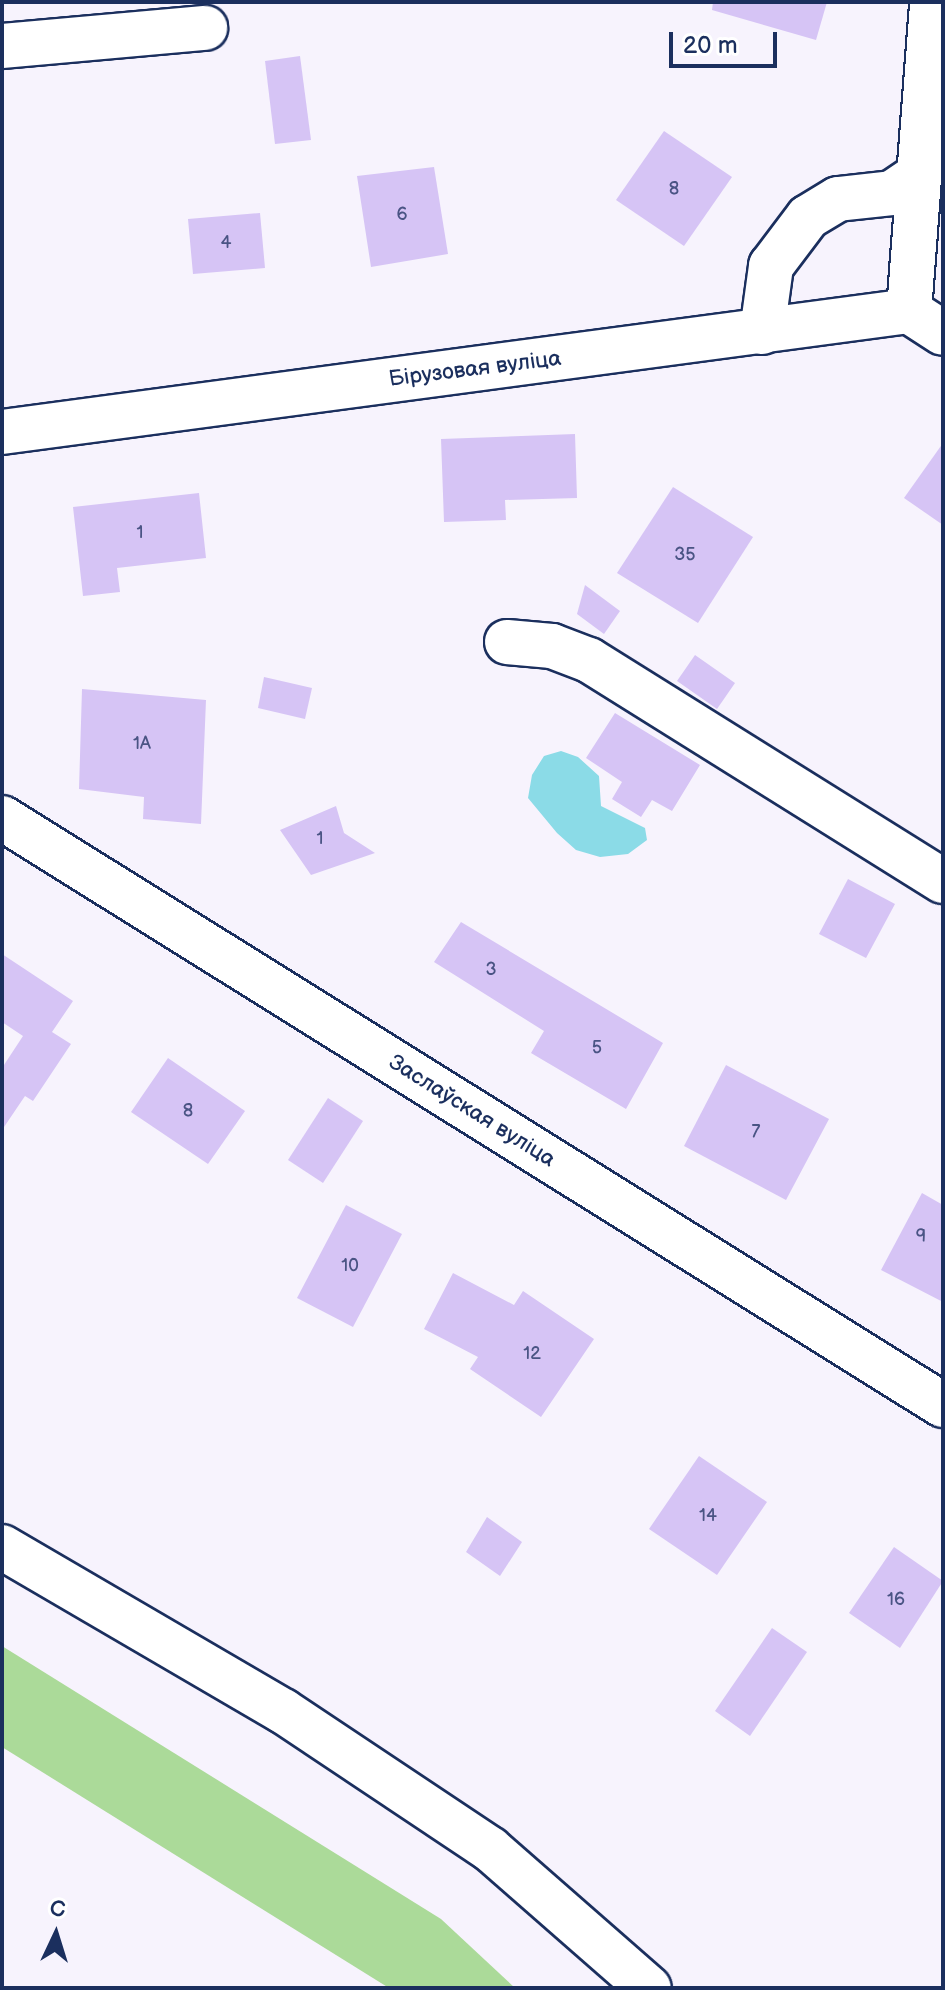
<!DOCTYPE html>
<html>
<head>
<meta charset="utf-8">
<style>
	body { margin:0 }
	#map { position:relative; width:945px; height:1990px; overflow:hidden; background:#f7f3fd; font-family:"Balsamiq Sans",sans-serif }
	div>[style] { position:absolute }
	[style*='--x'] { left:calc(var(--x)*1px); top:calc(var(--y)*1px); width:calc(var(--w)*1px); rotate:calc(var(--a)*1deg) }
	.green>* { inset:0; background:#abda99 }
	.water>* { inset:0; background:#8bdbe7 }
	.building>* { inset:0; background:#d6c4f5 }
	.roads { filter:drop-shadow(2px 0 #1b2f5e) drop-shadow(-2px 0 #1b2f5e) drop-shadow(0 2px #1b2f5e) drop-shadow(0 -2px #1b2f5e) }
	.minor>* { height:44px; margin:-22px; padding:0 22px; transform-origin:22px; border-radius:22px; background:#fff }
	.major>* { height:44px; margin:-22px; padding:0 22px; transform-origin:22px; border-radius:22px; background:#fff }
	span { translate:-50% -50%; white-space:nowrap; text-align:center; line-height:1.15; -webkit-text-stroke:8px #fff; paint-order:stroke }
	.number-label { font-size:18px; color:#4a5484 }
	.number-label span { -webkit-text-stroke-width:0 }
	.street-label { font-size:22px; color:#1b2f5e }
	.frame { position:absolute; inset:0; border:4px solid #1b2f5e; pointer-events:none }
	.north { position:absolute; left:16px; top:1894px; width:80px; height:80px; -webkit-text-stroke:6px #fff; paint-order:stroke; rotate:4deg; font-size:22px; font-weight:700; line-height:32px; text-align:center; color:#1b2f5e }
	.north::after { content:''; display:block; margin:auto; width:28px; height:36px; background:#1b2f5e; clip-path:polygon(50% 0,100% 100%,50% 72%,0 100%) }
	.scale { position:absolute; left:669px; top:32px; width:108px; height:36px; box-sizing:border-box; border:4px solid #1b2f5e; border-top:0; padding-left:10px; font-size:24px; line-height:28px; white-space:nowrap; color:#1b2f5e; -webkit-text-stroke:6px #fff; paint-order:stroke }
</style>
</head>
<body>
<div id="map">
	<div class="green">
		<div style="clip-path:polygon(2px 1646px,441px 1919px,515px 1988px,389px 1988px,2px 1747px)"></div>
	</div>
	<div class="water">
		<div style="clip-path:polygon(561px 751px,578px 757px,599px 776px,601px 806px,645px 828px,647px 840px,628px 854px,600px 857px,576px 850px,557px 833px,528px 798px,532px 775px,544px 756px)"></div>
	</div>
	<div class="building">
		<div style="clip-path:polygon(713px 2px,827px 2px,816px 40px,712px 10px)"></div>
		<div style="clip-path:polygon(300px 56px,311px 140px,275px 144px,265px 61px)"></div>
		<div style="clip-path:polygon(664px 131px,732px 177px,684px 246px,616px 200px)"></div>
		<div style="clip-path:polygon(434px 167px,448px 254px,371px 267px,357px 176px)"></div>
		<div style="clip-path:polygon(260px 213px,265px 268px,193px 274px,188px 219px)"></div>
		<div style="clip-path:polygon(575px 434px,577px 498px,505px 500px,506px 520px,444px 522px,441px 439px)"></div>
		<div style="clip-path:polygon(943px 443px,943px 525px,904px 498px)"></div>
		<div style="clip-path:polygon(673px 487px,753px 537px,698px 623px,617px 573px)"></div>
		<div style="clip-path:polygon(199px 493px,206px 558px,117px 568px,120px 592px,83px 596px,73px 507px)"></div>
		<div style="clip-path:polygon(585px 585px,620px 611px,604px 634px,577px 614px)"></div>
		<div style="clip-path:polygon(695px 655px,735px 683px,717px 709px,677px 681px)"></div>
		<div style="clip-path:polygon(264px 677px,312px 688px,305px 719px,258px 708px)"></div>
		<div style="clip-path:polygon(82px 689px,206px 700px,201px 824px,143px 819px,144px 797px,79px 789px)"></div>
		<div style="clip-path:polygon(615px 713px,700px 765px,672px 811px,652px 800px,641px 817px,612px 799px,622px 782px,586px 758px)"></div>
		<div style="clip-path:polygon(336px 806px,344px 833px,375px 853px,311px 875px,280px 830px)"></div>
		<div style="clip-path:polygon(848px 879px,895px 904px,866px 958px,819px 934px)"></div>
		<div style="clip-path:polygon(461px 922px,663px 1043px,626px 1109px,531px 1053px,544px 1031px,434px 962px)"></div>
		<div style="clip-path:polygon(2px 954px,73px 1001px,52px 1032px,71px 1044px,33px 1101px,25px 1096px,2px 1130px,2px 1068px,23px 1036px,2px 1022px)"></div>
		<div style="clip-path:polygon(168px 1058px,245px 1111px,208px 1164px,131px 1112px)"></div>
		<div style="clip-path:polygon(726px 1065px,829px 1119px,786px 1200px,684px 1146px)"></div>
		<div style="clip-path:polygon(328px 1098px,363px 1121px,323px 1183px,288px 1160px)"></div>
		<div style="clip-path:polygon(922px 1193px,943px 1205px,943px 1302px,881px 1270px)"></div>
		<div style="clip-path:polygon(346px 1205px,402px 1234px,353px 1327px,297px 1298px)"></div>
		<div style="clip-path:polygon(453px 1273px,514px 1305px,523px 1291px,594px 1339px,541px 1417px,470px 1369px,478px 1357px,424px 1329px)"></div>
		<div style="clip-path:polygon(699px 1456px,767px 1502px,717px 1575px,649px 1529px)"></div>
		<div style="clip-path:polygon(487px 1517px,522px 1542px,500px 1576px,466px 1552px)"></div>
		<div style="clip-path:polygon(894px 1547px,943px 1581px,900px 1648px,849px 1613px)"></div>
		<div style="clip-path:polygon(772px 1628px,807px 1652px,750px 1736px,715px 1711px)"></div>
	</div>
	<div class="roads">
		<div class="minor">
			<div style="--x:2;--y:46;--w:204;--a:-5.1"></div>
			<div style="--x:909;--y:311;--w:310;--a:-85.7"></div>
			<div style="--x:762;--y:332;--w:67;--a:-82.2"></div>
			<div style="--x:771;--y:266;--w:61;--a:-52.9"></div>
			<div style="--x:808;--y:217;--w:35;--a:-31"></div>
			<div style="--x:838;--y:199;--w:54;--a:-6.3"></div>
			<div style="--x:892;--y:193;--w:32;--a:-34"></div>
			<div style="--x:2;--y:432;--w:915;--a:-7.6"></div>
			<div style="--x:909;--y:311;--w:40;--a:32.9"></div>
			<div style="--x:507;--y:642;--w:45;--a:5.1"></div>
			<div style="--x:552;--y:646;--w:40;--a:21"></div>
			<div style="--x:589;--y:660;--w:417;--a:32"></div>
			<div style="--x:2;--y:818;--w:1109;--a:31.96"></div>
		</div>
		<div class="major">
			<div style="--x:2;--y:1547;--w:325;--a:30.3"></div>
			<div style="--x:283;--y:1711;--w:249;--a:33.7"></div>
			<div style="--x:490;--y:1849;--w:211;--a:41.2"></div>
		</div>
	</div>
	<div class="number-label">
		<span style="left:674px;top:189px">8</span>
		<span style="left:402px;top:215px">6</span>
		<span style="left:226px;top:243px">4</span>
		<span style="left:140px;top:533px">1</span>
		<span style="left:685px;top:555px">35</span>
		<span style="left:142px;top:744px">1А</span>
		<span style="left:320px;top:839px">1</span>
		<span style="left:491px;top:970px">3</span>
		<span style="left:597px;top:1048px">5</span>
		<span style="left:188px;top:1111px">8</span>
		<span style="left:756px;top:1132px">7</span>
		<span style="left:921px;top:1237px">9</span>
		<span style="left:350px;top:1266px">10</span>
		<span style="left:532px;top:1354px">12</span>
		<span style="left:708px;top:1516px">14</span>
		<span style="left:896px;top:1600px">16</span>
	</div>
	<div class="street-label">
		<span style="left:475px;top:369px;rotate:-7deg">Бірузовая вуліца</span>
		<span style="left:472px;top:1111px;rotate:32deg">Заслаўская вуліца</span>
	</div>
	<div class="frame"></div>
	<div class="north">С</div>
	<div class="scale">20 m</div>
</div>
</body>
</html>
